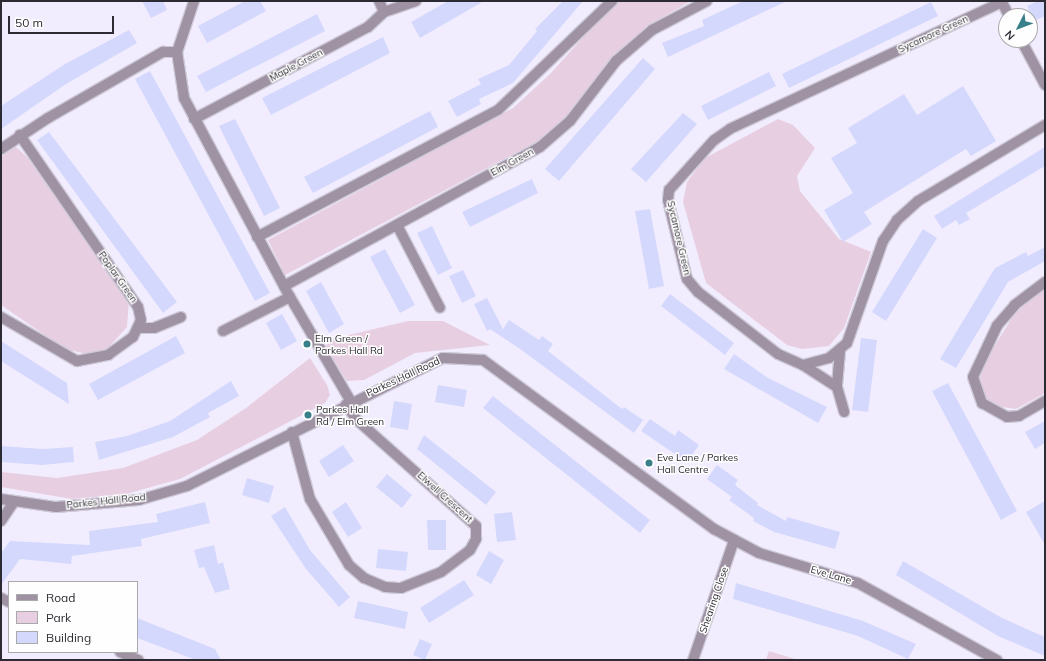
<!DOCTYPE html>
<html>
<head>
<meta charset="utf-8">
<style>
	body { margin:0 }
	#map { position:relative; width:1046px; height:661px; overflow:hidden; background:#f2edfe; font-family:Mulish,sans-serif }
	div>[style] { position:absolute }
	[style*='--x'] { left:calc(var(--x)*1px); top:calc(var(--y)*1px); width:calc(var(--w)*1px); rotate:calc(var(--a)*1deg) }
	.green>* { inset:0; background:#e8cee1 }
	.building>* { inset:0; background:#d5d8fd }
	.roads { filter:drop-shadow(1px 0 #cecad9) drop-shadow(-1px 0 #cecad9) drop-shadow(0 1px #cecad9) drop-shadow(0 -1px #cecad9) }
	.minor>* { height:10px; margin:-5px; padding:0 5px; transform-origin:5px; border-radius:5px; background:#9f92a3 }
	.dots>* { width:11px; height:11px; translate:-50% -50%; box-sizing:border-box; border:2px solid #fefefe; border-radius:50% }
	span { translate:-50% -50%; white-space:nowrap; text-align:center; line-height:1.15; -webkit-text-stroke:3px #fefefe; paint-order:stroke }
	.street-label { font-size:10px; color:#2c2a32 }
	.poi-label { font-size:10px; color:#2c2a32 }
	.left { translate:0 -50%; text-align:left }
	.frame { position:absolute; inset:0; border:2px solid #2c2a32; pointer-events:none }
	.legend { position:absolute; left:8px; top:581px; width:130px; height:72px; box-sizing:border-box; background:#fefefe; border:1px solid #aaa9ac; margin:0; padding:5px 7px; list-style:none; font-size:12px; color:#2c2a32 }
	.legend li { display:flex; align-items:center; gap:8px; height:20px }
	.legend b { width:20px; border:1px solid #aaa9ac }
	.north { position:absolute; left:998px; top:8px; width:40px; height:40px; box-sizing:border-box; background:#fefefe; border:1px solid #aaa9ac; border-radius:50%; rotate:228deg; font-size:11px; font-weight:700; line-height:16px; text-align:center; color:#2c2a32 }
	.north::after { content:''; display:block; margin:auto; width:14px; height:18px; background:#387f89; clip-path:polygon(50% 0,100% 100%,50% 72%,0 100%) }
	.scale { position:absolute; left:8px; top:16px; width:106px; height:18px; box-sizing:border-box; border:2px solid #2c2a32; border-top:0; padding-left:5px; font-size:12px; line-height:14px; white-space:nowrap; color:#2c2a32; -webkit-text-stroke:3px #fefefe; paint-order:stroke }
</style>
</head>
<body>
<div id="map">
	<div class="green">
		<div style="clip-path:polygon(616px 1px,691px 1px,647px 26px,613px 60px,573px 110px,538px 141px,285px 275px,268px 240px,513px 108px,550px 74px)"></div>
		<div style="clip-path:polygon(778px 119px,793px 125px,815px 148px,797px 176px,800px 191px,839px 239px,871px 252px,844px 328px,829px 346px,802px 349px,787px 345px,706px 283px,683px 202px,687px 182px,705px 158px)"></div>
		<div style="clip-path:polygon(15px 146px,27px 157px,129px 300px,127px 327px,108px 348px,91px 355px,65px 349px,1px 305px,1px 157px)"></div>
		<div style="clip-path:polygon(1045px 288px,1045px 393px,1016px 409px,1002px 407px,988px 400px,979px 382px,984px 363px,1015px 313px)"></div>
		<div style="clip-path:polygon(408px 321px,443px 321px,490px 345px,415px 353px,364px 380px,347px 381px,325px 346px,336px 338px)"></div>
		<div style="clip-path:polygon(310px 358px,327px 385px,330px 395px,325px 403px,180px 479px,126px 494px,72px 499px,1px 487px,1px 472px,57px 478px,123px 468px,197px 440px,246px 408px)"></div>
		<div style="clip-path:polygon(769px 651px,798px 660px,766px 660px)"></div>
	</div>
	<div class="building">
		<div style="clip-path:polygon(142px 1px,163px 1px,167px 10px,151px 18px)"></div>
		<div style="clip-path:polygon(245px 1px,260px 1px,266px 11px,207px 43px,198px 26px)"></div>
		<div style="clip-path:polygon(448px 1px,484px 1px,420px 38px,411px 22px)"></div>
		<div style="clip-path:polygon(563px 1px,583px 1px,513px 83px,479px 99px,481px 104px,457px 117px,448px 101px,481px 84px,478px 79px,509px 65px,537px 31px,535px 29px)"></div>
		<div style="clip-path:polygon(743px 1px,787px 1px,668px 57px,662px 43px,704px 26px,702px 20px)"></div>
		<div style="clip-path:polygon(1038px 1px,1045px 1px,1045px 16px,1034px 21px,1027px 6px)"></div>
		<div style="clip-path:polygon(931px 2px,938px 16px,789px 88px,782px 74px)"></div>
		<div style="clip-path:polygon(317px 14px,325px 31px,206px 92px,197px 76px)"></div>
		<div style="clip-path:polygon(129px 30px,137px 43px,66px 84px,1px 129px,1px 106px,65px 64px)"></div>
		<div style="clip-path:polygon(383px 37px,390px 53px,271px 115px,262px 98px)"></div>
		<div style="clip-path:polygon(643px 58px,655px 69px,559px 181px,545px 169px)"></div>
		<div style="clip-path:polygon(150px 71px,270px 293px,255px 301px,135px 79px)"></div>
		<div style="clip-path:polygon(769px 72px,776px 86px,708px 120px,701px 106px)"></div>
		<div style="clip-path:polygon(963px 86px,996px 141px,971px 156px,966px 149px,864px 212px,872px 224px,843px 242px,824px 210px,853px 193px,831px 158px,857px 143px,848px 128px,904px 94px,917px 115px)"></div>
		<div style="clip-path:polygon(430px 111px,438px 127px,313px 193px,304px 177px)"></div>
		<div style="clip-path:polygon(683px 113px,697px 124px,646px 182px,631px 169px)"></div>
		<div style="clip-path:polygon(235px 119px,280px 208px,264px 216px,219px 126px)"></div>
		<div style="clip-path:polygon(49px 132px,177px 302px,163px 313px,37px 140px)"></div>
		<div style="clip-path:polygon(1045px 147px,1045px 166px,966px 213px,970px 219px,959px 225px,956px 220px,942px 229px,934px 216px)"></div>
		<div style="clip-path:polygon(532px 179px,538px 193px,470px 227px,462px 212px)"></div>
		<div style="clip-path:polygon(650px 209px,664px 286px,649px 289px,635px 211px)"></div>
		<div style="clip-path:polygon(432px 226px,452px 268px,438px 275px,417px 233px)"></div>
		<div style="clip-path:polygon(923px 229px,937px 238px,886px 321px,872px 312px)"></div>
		<div style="clip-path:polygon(1045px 247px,1045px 261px,1008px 282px,956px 368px,940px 359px,995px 268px,1026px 252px,1028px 256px)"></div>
		<div style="clip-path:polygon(385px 249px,415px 305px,400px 313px,370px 257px)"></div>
		<div style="clip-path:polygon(463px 270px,476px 296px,462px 303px,449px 276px)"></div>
		<div style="clip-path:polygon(321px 282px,344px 324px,329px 333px,306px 291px)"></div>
		<div style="clip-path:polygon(670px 294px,734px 343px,725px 355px,661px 306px)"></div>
		<div style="clip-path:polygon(487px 298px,503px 329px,509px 320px,539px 340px,542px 336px,553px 344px,548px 351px,622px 409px,624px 407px,643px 420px,634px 433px,520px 349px,490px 329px,487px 331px,474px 304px)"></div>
		<div style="clip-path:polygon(282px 314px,297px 341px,281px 350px,266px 323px)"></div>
		<div style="clip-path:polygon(176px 336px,185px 353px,98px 400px,89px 384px)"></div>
		<div style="clip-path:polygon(861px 338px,877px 340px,868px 412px,852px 410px)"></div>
		<div style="clip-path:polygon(1px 341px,67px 383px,69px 404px,1px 361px)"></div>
		<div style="clip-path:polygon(734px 354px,768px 378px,827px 407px,818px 423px,724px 369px)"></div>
		<div style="clip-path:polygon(231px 381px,239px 396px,208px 413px,210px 417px,173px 437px,99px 460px,95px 442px,127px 436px,170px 421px)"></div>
		<div style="clip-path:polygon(948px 383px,1017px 511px,1001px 520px,932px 391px)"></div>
		<div style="clip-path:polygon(438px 385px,467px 390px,464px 407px,435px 402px)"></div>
		<div style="clip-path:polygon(493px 396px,650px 520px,640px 533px,483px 408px)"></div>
		<div style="clip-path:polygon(394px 401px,412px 404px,408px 430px,390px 427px)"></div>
		<div style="clip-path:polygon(650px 419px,675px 436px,678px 430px,699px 445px,687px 462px,641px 431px)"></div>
		<div style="clip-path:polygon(1045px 421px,1045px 443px,1035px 449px,1025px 432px)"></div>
		<div style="clip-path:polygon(424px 435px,496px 492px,486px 505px,417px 449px)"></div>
		<div style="clip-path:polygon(343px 445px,354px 461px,329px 477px,319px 461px)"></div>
		<div style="clip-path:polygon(1px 446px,43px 449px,73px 447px,74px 462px,42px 465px,1px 462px)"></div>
		<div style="clip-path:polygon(717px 465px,738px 480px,735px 485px,758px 503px,757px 505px,786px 521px,787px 517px,840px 532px,835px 549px,774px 532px,753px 521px,754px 518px,729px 500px,732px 497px,707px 479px)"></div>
		<div style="clip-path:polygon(387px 474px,412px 495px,402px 508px,376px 487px)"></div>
		<div style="clip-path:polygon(247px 478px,274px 486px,269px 503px,242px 495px)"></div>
		<div style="clip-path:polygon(1045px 501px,1045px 545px,1026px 512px)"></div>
		<div style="clip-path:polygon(205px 502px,210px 523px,141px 539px,142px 546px,72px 556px,71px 564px,20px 559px,1px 585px,1px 553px,10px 541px,90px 545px,89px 531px,158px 522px,156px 514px)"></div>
		<div style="clip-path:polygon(346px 502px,362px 528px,348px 537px,332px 512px)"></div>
		<div style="clip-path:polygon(285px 507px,310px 550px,350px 597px,339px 607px,306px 569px,271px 516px)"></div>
		<div style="clip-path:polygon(512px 512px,516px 540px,497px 542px,494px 514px)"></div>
		<div style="clip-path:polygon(427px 520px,446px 520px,446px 550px,428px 550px)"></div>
		<div style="clip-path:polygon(214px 545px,218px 564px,223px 562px,230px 589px,215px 593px,204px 567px,199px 568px,194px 550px)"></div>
		<div style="clip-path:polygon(378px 549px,408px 552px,406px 571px,376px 568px)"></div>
		<div style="clip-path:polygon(489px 551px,504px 560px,491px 584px,476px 575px)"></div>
		<div style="clip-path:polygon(903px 561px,1002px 618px,1045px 637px,1045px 656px,998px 636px,896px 575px)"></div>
		<div style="clip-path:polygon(464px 580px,474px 595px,429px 623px,420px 608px)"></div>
		<div style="clip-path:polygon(736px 583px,863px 621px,916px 644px,908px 659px,858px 636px,733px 599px)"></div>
		<div style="clip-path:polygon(358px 601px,408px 612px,405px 629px,354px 618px)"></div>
		<div style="clip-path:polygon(137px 618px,215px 649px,221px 660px,196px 660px,137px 638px)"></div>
		<div style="clip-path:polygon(420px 639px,432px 644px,425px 660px,413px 655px)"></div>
	</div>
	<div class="roads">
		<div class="minor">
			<div style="--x:194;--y:1;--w:54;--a:108.4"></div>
			<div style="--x:177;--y:52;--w:47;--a:81.3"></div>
			<div style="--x:184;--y:98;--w:225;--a:62"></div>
			<div style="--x:290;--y:297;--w:121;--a:59.8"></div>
			<div style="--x:384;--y:12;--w:34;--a:-19"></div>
			<div style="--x:1009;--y:16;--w:16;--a:-117"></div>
			<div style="--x:1002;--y:2;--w:300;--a:155"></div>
			<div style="--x:730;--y:129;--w:19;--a:145"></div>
			<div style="--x:714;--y:140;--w:67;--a:132"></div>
			<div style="--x:669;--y:190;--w:10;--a:96"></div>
			<div style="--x:668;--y:200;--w:81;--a:76.5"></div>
			<div style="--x:687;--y:279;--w:17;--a:50"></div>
			<div style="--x:698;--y:292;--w:101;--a:37.8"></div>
			<div style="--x:778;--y:354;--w:27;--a:24"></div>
			<div style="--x:803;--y:365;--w:27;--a:-15"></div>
			<div style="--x:829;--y:358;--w:23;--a:-40"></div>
			<div style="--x:847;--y:343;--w:108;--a:-70.6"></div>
			<div style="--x:883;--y:241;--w:25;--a:-56"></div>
			<div style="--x:897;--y:220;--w:28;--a:-42"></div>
			<div style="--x:918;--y:201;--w:148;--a:-30.9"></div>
			<div style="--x:1021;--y:40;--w:51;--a:61.9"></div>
			<div style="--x:194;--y:119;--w:197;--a:-27.9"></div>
			<div style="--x:368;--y:27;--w:22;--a:-43"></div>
			<div style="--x:384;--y:12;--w:12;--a:-114"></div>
			<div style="--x:1;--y:149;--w:56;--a:-33.4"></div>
			<div style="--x:48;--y:118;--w:133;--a:-29.9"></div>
			<div style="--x:163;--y:52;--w:14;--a:0"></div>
			<div style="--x:397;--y:225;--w:93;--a:62.6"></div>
			<div style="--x:257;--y:237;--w:272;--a:-27.8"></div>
			<div style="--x:498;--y:110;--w:158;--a:-43.7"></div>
			<div style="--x:1045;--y:282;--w:38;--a:143"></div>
			<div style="--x:1015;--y:305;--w:28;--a:131"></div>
			<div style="--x:997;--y:326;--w:56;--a:115.2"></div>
			<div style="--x:973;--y:377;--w:28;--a:71"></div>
			<div style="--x:982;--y:403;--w:29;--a:29"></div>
			<div style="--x:1007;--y:417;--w:12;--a:-5"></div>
			<div style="--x:1019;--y:416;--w:30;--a:-30"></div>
			<div style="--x:284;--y:286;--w:291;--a:-28.5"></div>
			<div style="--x:540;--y:147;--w:40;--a:-41"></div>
			<div style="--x:570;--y:121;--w:76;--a:-52.5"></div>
			<div style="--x:616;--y:61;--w:48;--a:-40.7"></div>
			<div style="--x:652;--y:30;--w:62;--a:-27.8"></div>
			<div style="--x:1;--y:317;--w:88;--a:30.1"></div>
			<div style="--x:77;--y:361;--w:32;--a:-11"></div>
			<div style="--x:108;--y:355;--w:31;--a:-36"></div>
			<div style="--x:133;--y:337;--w:19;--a:-65"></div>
			<div style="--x:141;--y:320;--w:13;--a:-103"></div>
			<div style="--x:138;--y:307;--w:209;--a:-124.5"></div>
			<div style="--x:140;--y:328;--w:14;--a:0"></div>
			<div style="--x:154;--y:328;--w:29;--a:-22"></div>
			<div style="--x:223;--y:331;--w:75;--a:-26.9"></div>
			<div style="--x:840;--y:351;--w:36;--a:95"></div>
			<div style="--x:837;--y:387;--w:26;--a:74"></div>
			<div style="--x:803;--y:365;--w:40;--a:32.9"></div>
			<div style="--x:292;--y:432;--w:69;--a:75"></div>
			<div style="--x:310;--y:499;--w:77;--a:59.4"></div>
			<div style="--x:349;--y:565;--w:20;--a:41"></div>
			<div style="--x:364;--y:578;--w:23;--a:23"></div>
			<div style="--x:385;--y:587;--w:16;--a:4"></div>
			<div style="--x:401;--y:588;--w:43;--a:-21.8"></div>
			<div style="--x:441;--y:572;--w:36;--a:-37"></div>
			<div style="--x:470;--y:550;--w:13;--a:-61"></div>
			<div style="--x:476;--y:539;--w:13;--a:-90"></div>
			<div style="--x:476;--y:526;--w:159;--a:-138.3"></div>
			<div style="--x:357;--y:420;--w:19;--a:-126"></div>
			<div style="--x:1;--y:499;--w:56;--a:8.3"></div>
			<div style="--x:56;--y:507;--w:83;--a:-4.8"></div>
			<div style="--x:139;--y:500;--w:50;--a:-16.3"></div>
			<div style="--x:187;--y:486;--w:286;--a:-26.6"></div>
			<div style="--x:443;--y:358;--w:40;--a:2.9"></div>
			<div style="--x:483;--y:360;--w:286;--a:36.2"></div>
			<div style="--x:714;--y:529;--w:51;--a:28.1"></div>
			<div style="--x:759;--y:553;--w:103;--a:16.9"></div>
			<div style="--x:858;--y:583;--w:159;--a:29"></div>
			<div style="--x:1;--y:521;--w:22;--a:-56"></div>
			<div style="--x:1;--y:598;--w:9;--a:27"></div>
			<div style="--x:120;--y:652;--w:20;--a:24"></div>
			<div style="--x:693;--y:660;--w:127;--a:-71.1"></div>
		</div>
	</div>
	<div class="dots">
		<div style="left:307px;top:344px;background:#387f89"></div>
		<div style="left:308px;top:415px;background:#387f89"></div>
		<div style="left:649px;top:463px;background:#387f89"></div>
	</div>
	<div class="street-label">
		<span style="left:933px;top:34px;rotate:-25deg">Sycamore Green</span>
		<span style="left:296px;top:65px;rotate:-28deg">Maple Green</span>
		<span style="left:512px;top:162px;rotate:-29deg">Elm Green</span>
		<span style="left:679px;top:238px;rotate:77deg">Sycamore Green</span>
		<span style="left:118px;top:277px;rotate:55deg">Poplar Green</span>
		<span style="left:403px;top:377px;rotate:-25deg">Parkes Hall Road</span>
		<span style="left:445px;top:497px;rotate:42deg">Elwell Crescent</span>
		<span style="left:106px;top:501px;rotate:-6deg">Parkes Hall Road</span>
		<span style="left:831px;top:575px;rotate:16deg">Eve Lane</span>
		<span style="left:714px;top:600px;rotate:-71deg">Shearing Close</span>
	</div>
	<div class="poi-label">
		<span class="left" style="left:315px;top:344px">Elm Green /<br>Parkes Hall Rd</span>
		<span class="left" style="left:316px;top:415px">Parkes Hall<br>Rd / Elm Green</span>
		<span class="left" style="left:657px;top:463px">Eve Lane / Parkes<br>Hall Centre</span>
	</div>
	<div class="frame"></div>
	<ul class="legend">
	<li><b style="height:5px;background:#9f92a3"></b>Road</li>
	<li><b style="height:11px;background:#e8cee1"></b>Park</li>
	<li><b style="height:11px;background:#d5d8fd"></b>Building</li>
	</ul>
	<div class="north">N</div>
	<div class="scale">50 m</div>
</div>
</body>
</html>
